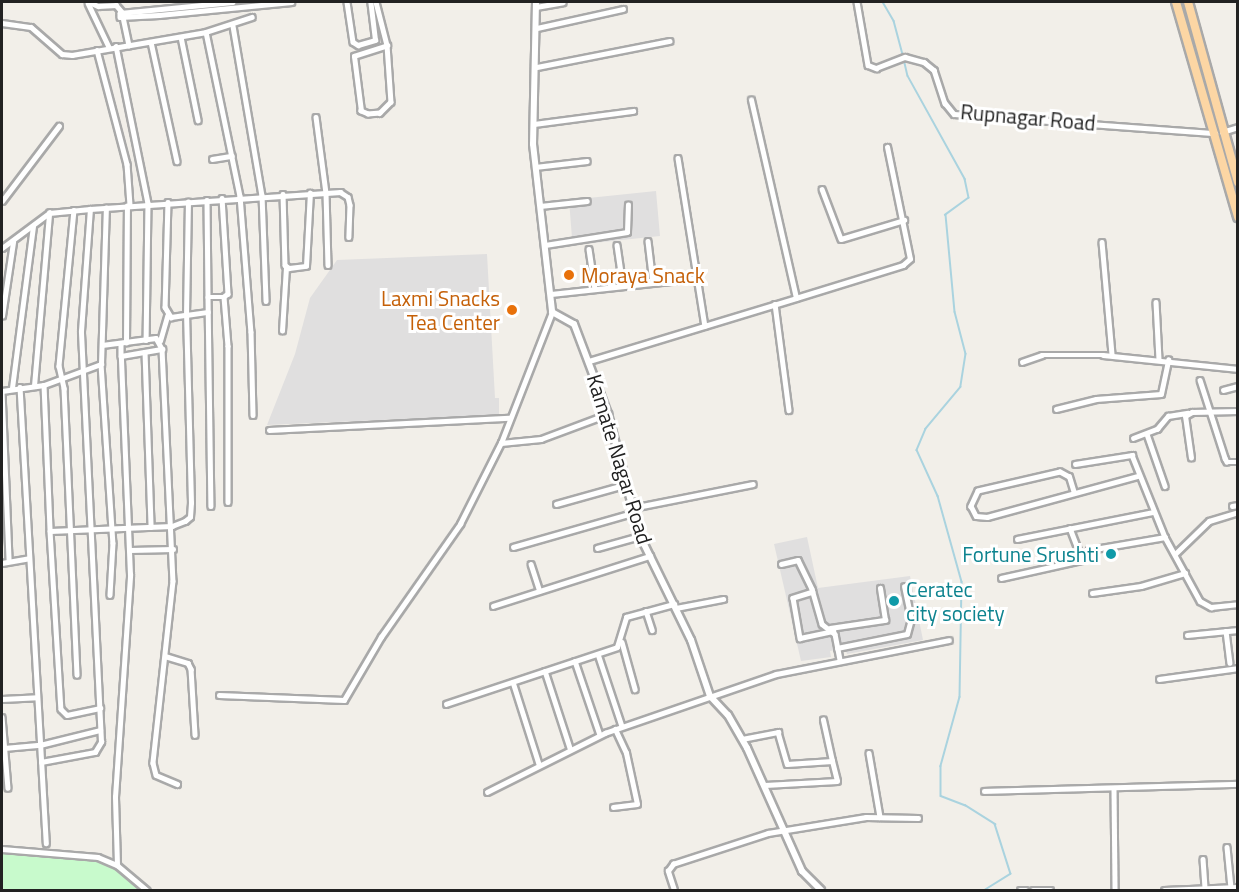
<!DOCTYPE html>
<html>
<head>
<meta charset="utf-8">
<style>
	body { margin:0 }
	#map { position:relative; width:1239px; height:892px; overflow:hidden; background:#f2efe9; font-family:"Titillium Web",sans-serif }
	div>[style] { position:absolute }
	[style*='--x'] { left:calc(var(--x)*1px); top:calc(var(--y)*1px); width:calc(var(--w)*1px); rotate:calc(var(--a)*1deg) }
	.residential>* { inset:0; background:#e0dfdf }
	.park>* { inset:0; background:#c8facc }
	.stream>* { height:1.5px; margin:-0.75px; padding:0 0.75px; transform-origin:0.75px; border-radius:0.75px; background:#aad3df }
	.roads { filter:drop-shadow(2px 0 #a9a9a9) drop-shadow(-2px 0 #a9a9a9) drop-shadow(0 2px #a9a9a9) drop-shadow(0 -2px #a9a9a9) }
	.minor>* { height:4.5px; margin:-2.25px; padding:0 2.25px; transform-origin:2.25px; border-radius:2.25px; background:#fff }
	.tertiary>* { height:6px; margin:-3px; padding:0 3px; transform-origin:3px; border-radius:3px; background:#fff }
	.primary>* { height:8px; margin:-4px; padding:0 4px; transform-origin:4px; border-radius:4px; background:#fcd6a4 }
	.dots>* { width:16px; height:16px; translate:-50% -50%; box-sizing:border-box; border:3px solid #fff; border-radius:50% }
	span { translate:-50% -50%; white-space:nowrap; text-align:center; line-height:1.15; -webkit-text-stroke:6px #fff; paint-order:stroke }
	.street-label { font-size:21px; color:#222 }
	.food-label { font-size:21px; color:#c56008 }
	.left { translate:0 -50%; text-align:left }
	.right { translate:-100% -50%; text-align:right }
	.culture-label { font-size:21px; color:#0d838f }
	.frame { position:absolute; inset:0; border:3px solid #222; pointer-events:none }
</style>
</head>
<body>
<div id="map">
	<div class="residential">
		<div style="clip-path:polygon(656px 191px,660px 236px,565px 246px,564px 239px,572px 238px,569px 200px)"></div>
		<div style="clip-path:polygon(487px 254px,495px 398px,499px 398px,499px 415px,267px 425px,295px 354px,310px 298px,337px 260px)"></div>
		<div style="clip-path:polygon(807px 537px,818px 588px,910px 576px,923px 640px,847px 654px,845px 648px,830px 651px,831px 657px,801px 661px,774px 544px)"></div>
	</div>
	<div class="park">
		<div style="clip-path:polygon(2px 852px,110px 859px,148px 890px,2px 890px)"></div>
	</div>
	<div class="stream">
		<div style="--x:883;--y:2;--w:22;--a:60"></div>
		<div style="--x:894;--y:21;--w:34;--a:75"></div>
		<div style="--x:904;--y:59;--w:17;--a:77"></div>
		<div style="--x:908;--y:76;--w:118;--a:61"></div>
		<div style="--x:965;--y:179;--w:19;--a:78"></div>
		<div style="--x:969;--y:198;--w:29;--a:144"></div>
		<div style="--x:946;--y:215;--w:97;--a:84.7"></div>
		<div style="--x:955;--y:312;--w:43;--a:75.3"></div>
		<div style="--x:966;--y:354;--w:33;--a:99"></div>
		<div style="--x:961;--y:387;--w:55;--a:129.8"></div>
		<div style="--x:926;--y:429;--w:23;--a:113"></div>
		<div style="--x:917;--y:450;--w:51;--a:65.5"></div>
		<div style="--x:938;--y:496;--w:89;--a:74.4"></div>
		<div style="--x:962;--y:582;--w:115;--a:91"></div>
		<div style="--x:960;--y:697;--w:72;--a:105.4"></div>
		<div style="--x:941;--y:766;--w:30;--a:90"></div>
		<div style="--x:941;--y:796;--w:26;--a:21"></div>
		<div style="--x:965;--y:805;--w:36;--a:32"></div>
		<div style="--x:995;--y:824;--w:52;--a:72.3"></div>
		<div style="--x:1011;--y:874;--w:31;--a:148"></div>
	</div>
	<div class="roads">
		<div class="minor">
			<div style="--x:89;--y:2;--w:10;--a:24"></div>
			<div style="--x:98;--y:6;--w:18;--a:-3"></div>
			<div style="--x:116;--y:5;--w:9;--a:49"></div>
			<div style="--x:347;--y:2;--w:40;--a:81.5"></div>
			<div style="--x:353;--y:42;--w:6;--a:31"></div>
			<div style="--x:358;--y:45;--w:18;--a:-16"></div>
			<div style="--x:375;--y:40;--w:38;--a:-97"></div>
			<div style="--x:376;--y:2;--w:44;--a:75.7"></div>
			<div style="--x:387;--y:45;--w:57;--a:86"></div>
			<div style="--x:391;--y:102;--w:16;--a:135"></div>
			<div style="--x:380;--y:113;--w:12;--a:175"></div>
			<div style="--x:368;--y:114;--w:8;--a:-157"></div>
			<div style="--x:361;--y:111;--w:55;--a:-97.3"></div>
			<div style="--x:354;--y:56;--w:35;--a:-18"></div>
			<div style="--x:857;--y:2;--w:64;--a:80.1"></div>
			<div style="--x:868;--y:65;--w:9;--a:21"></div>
			<div style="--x:876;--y:68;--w:31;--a:-21"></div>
			<div style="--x:905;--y:57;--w:20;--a:15"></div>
			<div style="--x:924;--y:62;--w:13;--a:39"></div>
			<div style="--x:934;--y:70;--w:35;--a:72"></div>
			<div style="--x:945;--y:103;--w:14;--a:51"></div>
			<div style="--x:954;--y:114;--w:262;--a:4.2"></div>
			<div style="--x:88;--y:3;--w:49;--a:64.5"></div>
			<div style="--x:536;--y:7;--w:27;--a:-10"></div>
			<div style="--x:120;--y:13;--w:4;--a:90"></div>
			<div style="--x:120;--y:17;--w:39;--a:-3"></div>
			<div style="--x:159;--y:15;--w:133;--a:-5.6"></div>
			<div style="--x:120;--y:13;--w:113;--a:-5.6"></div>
			<div style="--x:123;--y:17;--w:29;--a:78"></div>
			<div style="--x:2;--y:23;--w:29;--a:8"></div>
			<div style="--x:31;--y:27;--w:41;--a:41.1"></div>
			<div style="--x:62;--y:54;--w:10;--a:6"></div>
			<div style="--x:72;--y:55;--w:136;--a:-9.7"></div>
			<div style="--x:206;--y:32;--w:48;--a:-18.1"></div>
			<div style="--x:233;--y:26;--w:171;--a:80.3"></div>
			<div style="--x:262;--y:195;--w:106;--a:87.8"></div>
			<div style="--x:537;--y:28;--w:88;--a:-12.5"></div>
			<div style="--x:206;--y:32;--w:167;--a:78.3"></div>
			<div style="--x:240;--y:196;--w:136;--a:85.4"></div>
			<div style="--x:251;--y:332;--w:83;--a:88.6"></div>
			<div style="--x:181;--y:37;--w:85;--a:78.4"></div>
			<div style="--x:151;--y:42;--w:122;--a:77.7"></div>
			<div style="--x:116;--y:46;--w:160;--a:78.5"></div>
			<div style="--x:148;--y:203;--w:137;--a:90.8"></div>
			<div style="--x:97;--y:50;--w:118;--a:75.3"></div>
			<div style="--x:127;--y:164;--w:41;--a:85.8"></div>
			<div style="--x:537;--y:67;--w:135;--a:-11.1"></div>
			<div style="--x:316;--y:117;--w:77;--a:82.5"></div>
			<div style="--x:326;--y:193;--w:72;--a:88.4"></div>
			<div style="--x:534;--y:124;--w:100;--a:-7.5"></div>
			<div style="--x:1222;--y:132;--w:17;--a:-17"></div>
			<div style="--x:678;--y:158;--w:170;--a:80.9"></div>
			<div style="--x:212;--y:159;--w:20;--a:-9"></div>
			<div style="--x:535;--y:167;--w:52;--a:-6.6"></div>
			<div style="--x:822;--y:189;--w:53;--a:69.2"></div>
			<div style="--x:841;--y:239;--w:66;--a:-16.8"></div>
			<div style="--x:283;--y:194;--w:71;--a:88.4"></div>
			<div style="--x:285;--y:265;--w:5;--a:37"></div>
			<div style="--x:289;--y:268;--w:17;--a:-7"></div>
			<div style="--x:306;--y:266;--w:73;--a:-86.9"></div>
			<div style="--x:222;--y:198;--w:96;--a:86.4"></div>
			<div style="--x:228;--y:294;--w:5;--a:143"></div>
			<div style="--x:207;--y:200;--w:97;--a:89.4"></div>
			<div style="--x:208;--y:297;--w:16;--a:0"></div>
			<div style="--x:224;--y:297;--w:49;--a:85.3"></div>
			<div style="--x:228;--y:346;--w:156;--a:90"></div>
			<div style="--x:2;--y:201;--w:94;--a:-52.8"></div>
			<div style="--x:168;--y:202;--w:105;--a:91.6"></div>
			<div style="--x:165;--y:307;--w:12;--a:59"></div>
			<div style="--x:171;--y:317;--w:15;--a:-8"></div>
			<div style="--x:186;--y:315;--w:113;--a:-89"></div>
			<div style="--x:540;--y:206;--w:47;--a:-6.1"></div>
			<div style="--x:74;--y:210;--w:157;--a:95.5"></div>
			<div style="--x:59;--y:366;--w:23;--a:77"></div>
			<div style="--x:64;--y:388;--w:287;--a:87.4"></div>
			<div style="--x:648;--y:241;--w:42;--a:83.2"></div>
			<div style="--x:1102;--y:242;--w:113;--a:84.9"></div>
			<div style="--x:545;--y:245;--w:83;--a:-9"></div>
			<div style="--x:627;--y:232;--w:27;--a:-88"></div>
			<div style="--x:617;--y:245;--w:41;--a:81.7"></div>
			<div style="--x:2;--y:248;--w:59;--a:-36.7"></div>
			<div style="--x:49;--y:213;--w:41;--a:-5.6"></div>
			<div style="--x:589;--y:249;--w:40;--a:81.5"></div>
			<div style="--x:551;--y:294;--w:148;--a:-6.2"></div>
			<div style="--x:208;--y:297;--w:209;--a:89.2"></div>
			<div style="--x:796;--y:298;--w:112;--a:-17.1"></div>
			<div style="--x:903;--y:265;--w:9;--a:-41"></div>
			<div style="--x:910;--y:259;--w:114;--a:-101.6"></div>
			<div style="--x:1156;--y:302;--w:57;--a:87"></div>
			<div style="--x:775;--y:304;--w:107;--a:82.5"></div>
			<div style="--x:2;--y:316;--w:75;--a:-81.5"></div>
			<div style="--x:282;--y:331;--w:64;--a:-86.4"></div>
			<div style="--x:160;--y:341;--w:26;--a:-74"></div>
			<div style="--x:126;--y:343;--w:137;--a:-89.6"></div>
			<div style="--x:121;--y:344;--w:12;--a:90"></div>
			<div style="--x:121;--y:356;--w:42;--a:-9.7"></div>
			<div style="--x:102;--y:345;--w:54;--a:-7.4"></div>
			<div style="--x:156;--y:338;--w:13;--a:61"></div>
			<div style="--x:162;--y:349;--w:232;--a:87.3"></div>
			<div style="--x:173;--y:581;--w:183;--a:96.3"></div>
			<div style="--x:153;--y:763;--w:12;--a:76"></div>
			<div style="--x:156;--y:775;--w:23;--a:23"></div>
			<div style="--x:145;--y:352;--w:175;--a:88"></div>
			<div style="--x:589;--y:361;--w:216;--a:-16.9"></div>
			<div style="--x:796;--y:298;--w:203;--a:-102.8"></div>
			<div style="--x:1022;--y:362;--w:21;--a:-19"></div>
			<div style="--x:1042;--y:355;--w:61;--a:0"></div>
			<div style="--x:1103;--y:355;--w:136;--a:5.9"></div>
			<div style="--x:101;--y:364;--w:179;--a:86.2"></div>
			<div style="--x:113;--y:543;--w:52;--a:93.3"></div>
			<div style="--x:1200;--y:380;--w:82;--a:72.2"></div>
			<div style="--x:1225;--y:458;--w:4;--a:63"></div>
			<div style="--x:1227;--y:462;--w:11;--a:0"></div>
			<div style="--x:44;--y:385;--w:146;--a:87.6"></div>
			<div style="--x:50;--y:531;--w:122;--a:-2.3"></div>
			<div style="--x:172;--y:526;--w:14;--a:-21"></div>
			<div style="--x:185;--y:521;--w:6;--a:-39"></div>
			<div style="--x:190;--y:517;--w:14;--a:-86"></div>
			<div style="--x:191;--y:503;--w:188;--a:-91.5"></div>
			<div style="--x:186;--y:315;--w:22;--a:-8"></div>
			<div style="--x:34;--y:386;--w:174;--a:-85"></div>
			<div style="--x:20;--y:387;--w:457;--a:86.7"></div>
			<div style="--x:12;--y:388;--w:163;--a:-82.6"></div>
			<div style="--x:1223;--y:390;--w:16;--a:-15"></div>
			<div style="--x:2;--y:391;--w:42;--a:-8.1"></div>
			<div style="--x:44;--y:385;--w:61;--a:-20.2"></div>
			<div style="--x:101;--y:364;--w:156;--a:-88.2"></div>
			<div style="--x:2;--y:391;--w:170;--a:87.6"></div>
			<div style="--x:1056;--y:409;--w:41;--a:-14"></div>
			<div style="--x:1096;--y:399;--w:65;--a:-4.4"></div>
			<div style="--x:1161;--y:394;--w:35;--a:-78"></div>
			<div style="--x:269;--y:430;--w:240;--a:-2.9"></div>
			<div style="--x:1147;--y:434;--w:55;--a:70.9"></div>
			<div style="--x:1133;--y:438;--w:26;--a:-21"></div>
			<div style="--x:1157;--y:429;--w:17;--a:-50"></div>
			<div style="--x:1168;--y:416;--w:20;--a:-9"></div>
			<div style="--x:501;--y:443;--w:40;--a:-5.7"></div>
			<div style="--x:541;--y:439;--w:72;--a:-20.5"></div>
			<div style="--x:1191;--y:458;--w:42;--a:-98.1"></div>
			<div style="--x:1185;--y:416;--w:8;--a:-30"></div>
			<div style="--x:1192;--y:412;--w:46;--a:-1.2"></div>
			<div style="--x:1075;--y:464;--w:58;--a:-9"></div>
			<div style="--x:1132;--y:455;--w:88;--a:68.1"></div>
			<div style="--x:1165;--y:537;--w:73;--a:61.3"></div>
			<div style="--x:1200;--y:601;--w:13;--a:29"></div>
			<div style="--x:1211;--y:607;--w:27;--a:-6"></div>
			<div style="--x:1074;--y:493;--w:17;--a:-107"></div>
			<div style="--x:1069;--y:477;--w:10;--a:-151"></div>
			<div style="--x:1060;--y:472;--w:84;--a:167"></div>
			<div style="--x:978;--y:491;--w:17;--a:115"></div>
			<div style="--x:971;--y:506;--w:11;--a:63"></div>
			<div style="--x:976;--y:516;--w:11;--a:5"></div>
			<div style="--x:987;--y:517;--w:156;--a:-15.2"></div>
			<div style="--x:556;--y:504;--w:71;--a:-15.6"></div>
			<div style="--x:1232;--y:506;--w:6;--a:-9"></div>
			<div style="--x:632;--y:508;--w:123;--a:-11.2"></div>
			<div style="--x:1070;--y:528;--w:33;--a:69"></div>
			<div style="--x:50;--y:531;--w:178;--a:86.5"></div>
			<div style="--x:61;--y:709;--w:8;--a:45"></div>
			<div style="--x:67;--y:715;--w:34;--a:-12"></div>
			<div style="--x:1017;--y:539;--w:139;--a:-11.2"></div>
			<div style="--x:513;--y:547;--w:124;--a:-15.9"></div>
			<div style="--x:597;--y:548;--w:45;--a:-15.6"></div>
			<div style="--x:130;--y:550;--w:43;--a:-1.3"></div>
			<div style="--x:1175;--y:554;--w:47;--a:-44.1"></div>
			<div style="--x:1209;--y:521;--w:30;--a:-17"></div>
			<div style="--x:2;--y:563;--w:27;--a:-10"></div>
			<div style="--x:531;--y:564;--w:28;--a:72"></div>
			<div style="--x:781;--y:564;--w:17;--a:-13"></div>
			<div style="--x:798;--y:560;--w:32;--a:64"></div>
			<div style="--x:812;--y:589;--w:36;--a:74"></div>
			<div style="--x:822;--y:624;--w:16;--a:38"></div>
			<div style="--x:835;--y:634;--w:25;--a:79"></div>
			<div style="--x:1001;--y:578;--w:83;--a:-12.5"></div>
			<div style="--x:1082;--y:560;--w:12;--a:-55"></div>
			<div style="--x:1089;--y:550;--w:77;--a:-9.7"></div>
			<div style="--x:813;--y:592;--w:21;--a:163"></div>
			<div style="--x:793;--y:598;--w:41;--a:80.1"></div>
			<div style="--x:800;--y:638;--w:34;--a:-12"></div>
			<div style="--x:1092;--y:593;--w:49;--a:-8.1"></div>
			<div style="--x:1141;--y:586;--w:46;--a:-16.5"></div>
			<div style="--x:493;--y:606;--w:165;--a:-17.7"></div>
			<div style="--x:676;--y:608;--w:48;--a:-10.8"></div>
			<div style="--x:646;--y:611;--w:20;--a:72"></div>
			<div style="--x:830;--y:628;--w:56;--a:-8.3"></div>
			<div style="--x:885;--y:620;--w:32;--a:-99"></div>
			<div style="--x:1226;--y:631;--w:32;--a:83"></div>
			<div style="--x:1187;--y:635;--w:51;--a:-5.6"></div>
			<div style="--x:622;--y:642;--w:49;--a:74.5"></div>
			<div style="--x:837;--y:648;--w:71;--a:-11.3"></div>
			<div style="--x:907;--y:634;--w:16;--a:-75"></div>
			<div style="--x:911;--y:619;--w:33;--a:-102"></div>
			<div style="--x:598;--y:654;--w:76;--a:71.6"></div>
			<div style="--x:165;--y:656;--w:24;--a:17"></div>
			<div style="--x:188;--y:663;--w:7;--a:63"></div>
			<div style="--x:191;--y:669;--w:66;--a:86.5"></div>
			<div style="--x:575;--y:661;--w:78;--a:71.3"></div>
			<div style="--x:545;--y:671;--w:81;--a:72"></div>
			<div style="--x:1159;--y:679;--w:80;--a:-7.9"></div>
			<div style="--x:513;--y:682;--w:86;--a:72.4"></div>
			<div style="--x:219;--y:695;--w:125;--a:2.3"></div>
			<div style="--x:344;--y:700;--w:73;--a:-59.6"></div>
			<div style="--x:381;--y:637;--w:138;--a:-55"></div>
			<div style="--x:460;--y:524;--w:91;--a:-63.2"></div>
			<div style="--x:501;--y:443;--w:141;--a:-68.7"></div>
			<div style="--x:2;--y:699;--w:35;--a:-3"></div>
			<div style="--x:446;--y:704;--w:180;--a:-18.4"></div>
			<div style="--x:617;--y:647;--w:31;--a:-73"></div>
			<div style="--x:626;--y:617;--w:50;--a:-15.2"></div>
			<div style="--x:2;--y:717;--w:71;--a:85.2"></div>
			<div style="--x:742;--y:739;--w:37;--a:-11"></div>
			<div style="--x:778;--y:732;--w:33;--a:74"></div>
			<div style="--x:787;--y:764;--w:45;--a:-3.8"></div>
			<div style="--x:832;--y:761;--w:42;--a:-102.4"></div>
			<div style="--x:4;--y:748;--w:36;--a:-5"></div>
			<div style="--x:40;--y:745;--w:62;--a:-14"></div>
			<div style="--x:869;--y:753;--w:65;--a:80.2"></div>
			<div style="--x:41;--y:762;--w:55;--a:-10.5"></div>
			<div style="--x:95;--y:752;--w:12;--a:-59"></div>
			<div style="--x:101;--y:742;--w:411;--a:-92.8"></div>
			<div style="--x:81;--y:331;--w:122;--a:-85.8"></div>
			<div style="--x:90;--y:209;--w:251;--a:-3.9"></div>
			<div style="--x:340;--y:192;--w:9;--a:32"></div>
			<div style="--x:348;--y:197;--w:8;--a:76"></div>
			<div style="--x:350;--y:205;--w:32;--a:92"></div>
			<div style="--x:765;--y:785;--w:72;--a:-3.2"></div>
			<div style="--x:837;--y:781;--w:21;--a:-104"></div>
			<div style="--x:1114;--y:789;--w:101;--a:89.4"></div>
			<div style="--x:984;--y:791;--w:254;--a:-1.6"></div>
			<div style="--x:487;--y:792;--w:132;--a:-26.6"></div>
			<div style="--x:605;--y:733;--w:181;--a:-19"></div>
			<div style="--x:776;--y:674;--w:176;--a:-11.1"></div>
			<div style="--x:613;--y:807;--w:24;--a:-7"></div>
			<div style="--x:637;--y:804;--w:52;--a:-102.2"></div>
			<div style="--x:626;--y:753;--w:26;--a:-115"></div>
			<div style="--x:1227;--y:847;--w:41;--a:84.4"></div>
			<div style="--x:2;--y:849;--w:96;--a:4.8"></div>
			<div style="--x:98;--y:857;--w:21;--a:23"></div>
			<div style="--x:117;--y:865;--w:39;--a:40"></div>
			<div style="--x:1203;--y:859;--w:30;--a:86"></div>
			<div style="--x:117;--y:865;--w:68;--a:-91.7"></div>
			<div style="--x:115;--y:797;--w:223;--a:-86.1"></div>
			<div style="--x:130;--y:575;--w:219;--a:-92.4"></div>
			<div style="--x:674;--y:890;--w:20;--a:-108"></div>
			<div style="--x:668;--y:871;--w:9;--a:-54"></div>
			<div style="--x:673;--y:864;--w:100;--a:-18.1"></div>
			<div style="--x:768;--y:833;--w:99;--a:-9.3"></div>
			<div style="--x:866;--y:817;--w:52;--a:1.1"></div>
			<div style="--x:1020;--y:890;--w:6;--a:0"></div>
			<div style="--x:1033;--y:890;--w:18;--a:0"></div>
			<div style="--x:1164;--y:890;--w:74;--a:-2.3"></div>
		</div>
		<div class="tertiary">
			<div style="--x:536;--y:2;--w:142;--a:91.2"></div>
			<div style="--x:533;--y:144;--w:169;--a:83.5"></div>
			<div style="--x:552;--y:312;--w:25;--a:29"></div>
			<div style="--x:574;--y:324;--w:96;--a:69.3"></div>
			<div style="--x:608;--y:414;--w:126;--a:75.3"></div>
			<div style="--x:640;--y:536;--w:116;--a:63.9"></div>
			<div style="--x:691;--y:640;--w:59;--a:71.3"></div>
			<div style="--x:710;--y:696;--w:26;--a:47"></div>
			<div style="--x:728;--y:715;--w:38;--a:60"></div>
			<div style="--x:747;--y:748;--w:135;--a:65.9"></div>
			<div style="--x:802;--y:871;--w:27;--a:45"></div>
		</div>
		<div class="primary">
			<div style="--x:1176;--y:2;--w:224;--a:73.9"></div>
			<div style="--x:1188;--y:2;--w:187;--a:74.5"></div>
		</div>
	</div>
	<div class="dots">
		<div style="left:569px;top:275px;background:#e8710a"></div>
		<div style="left:512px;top:310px;background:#e8710a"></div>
		<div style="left:1111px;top:554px;background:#0f9aa8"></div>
		<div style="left:894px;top:601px;background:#0f9aa8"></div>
	</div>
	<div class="street-label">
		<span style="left:1028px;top:117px;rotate:5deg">Rupnagar Road</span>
		<span style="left:620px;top:459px;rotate:73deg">Kamate Nagar Road</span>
	</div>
	<div class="food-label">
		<span class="left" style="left:581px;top:275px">Moraya Snack</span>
		<span class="right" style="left:500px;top:310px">Laxmi Snacks<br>Tea Center</span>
	</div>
	<div class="culture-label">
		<span class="right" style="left:1099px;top:554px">Fortune Srushti</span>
		<span class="left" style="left:906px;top:601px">Ceratec<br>city society</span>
	</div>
	<div class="frame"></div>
</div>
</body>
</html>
